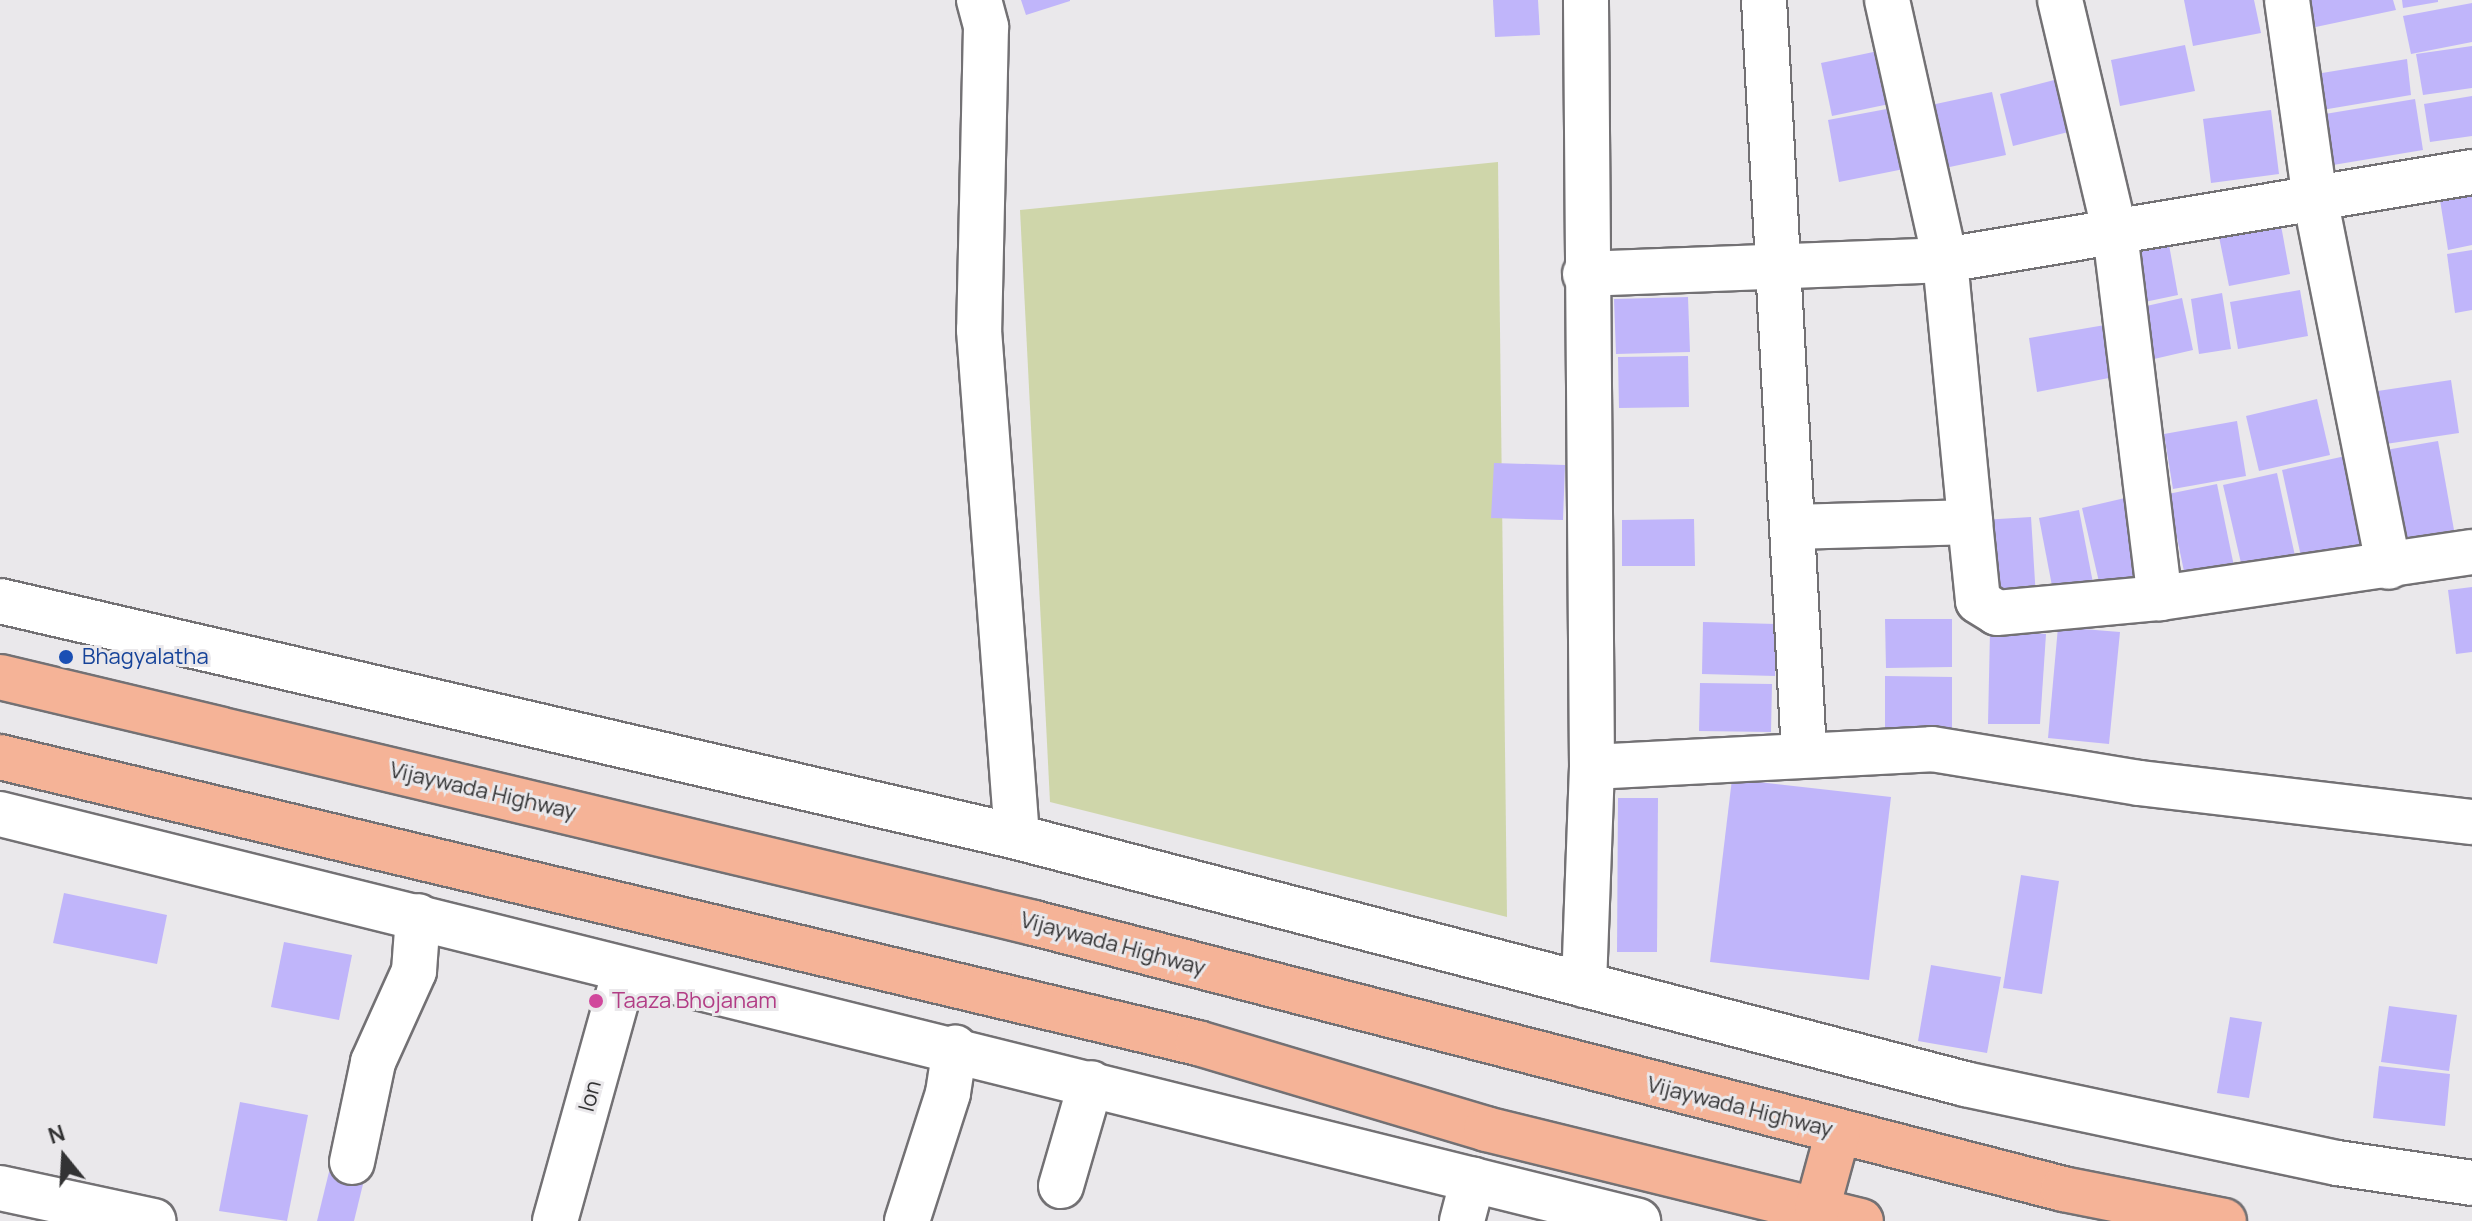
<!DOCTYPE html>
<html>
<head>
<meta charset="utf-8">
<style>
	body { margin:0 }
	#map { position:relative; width:2472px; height:1221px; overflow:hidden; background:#eae8eb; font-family:Manrope,sans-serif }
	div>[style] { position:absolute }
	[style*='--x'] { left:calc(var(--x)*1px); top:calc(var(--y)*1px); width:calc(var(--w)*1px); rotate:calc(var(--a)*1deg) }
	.green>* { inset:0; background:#cfd6aa }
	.building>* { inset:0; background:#c0b5fa }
	.roads { filter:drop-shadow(2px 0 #737174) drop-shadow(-2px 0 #737174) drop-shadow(0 2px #737174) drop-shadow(0 -2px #737174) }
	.minor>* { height:44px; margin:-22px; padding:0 22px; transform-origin:22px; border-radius:22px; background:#fff }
	.highway>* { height:44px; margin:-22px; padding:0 22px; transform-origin:22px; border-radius:22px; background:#f5b397 }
	.dots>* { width:22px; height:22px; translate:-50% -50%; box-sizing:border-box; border:4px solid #eae8eb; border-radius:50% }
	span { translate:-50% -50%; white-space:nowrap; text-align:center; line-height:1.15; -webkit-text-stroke:6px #eae8eb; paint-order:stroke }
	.transit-label { font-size:22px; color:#164399 }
	.left { translate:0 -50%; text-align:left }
	.street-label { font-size:22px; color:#333334 }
	.hotel-label { font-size:22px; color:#b23c85 }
	.north { position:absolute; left:24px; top:1117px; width:80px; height:80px; -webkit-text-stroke:6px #eae8eb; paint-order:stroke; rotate:342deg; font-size:22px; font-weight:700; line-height:32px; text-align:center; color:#333334 }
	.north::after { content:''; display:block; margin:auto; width:28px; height:36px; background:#333334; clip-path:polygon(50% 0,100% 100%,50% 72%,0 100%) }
</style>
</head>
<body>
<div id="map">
	<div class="green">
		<div style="clip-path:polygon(1498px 162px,1507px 917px,1050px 802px,1020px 210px)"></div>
	</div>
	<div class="building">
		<div style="clip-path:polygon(1021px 0,1070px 0,1070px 1px,1026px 15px)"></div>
		<div style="clip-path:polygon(1493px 0,1538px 0,1540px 35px,1495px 37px)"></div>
		<div style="clip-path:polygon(2184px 0,2254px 0,2261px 33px,2193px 46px)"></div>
		<div style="clip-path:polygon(2305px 0,2393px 0,2396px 10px,2311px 28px)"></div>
		<div style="clip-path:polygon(2402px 0,2438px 0,2438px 2px,2403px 8px)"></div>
		<div style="clip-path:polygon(2472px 3px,2472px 42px,2411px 54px,2403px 16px)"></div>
		<div style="clip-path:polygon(2185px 45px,2195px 91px,2120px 106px,2111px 60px)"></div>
		<div style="clip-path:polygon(2472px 46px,2472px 88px,2423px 95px,2416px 54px)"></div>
		<div style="clip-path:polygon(1883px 50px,1894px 103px,1832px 116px,1821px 63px)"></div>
		<div style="clip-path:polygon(2407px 59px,2411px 95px,2322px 110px,2316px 74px)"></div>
		<div style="clip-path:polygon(2062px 78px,2076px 130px,2013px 146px,2000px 94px)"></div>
		<div style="clip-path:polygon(1992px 92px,2006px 155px,1945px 168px,1931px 105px)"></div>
		<div style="clip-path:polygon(2472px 96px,2472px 136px,2430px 142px,2424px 104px)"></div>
		<div style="clip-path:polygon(2415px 99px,2423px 150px,2333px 165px,2325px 114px)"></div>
		<div style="clip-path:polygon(1892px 108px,1904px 169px,1839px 182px,1828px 120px)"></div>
		<div style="clip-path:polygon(2271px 110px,2279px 174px,2211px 183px,2203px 119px)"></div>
		<div style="clip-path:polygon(2472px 194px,2472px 245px,2448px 250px,2440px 200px)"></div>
		<div style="clip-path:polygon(2279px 215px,2290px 274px,2229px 286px,2217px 227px)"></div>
		<div style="clip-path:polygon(2168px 239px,2178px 295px,2135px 304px,2125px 247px)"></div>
		<div style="clip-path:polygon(2472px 250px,2472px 310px,2455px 313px,2447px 254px)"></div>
		<div style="clip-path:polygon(2300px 290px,2308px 336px,2238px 349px,2230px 302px)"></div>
		<div style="clip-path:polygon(2222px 293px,2231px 349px,2199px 354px,2191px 299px)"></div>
		<div style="clip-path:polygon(1688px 297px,1690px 352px,1616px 354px,1614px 299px)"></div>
		<div style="clip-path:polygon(2182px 298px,2193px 350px,2154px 359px,2142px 307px)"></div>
		<div style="clip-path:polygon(2105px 325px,2114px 377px,2037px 392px,2029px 338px)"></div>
		<div style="clip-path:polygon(1688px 356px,1689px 407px,1619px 408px,1618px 357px)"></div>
		<div style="clip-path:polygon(2451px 380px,2459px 433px,2379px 445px,2371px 392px)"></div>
		<div style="clip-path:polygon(2317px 399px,2330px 455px,2259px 471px,2246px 416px)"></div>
		<div style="clip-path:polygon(2237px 421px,2246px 476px,2173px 489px,2164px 434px)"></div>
		<div style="clip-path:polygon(2438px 441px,2454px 530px,2396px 540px,2380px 451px)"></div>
		<div style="clip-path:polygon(2350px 455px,2370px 547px,2302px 561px,2282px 470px)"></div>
		<div style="clip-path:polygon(1494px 463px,1565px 465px,1563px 520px,1491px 518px)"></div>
		<div style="clip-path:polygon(2277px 473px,2297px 565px,2244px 576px,2223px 485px)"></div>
		<div style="clip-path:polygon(2217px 484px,2235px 571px,2186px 581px,2168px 494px)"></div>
		<div style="clip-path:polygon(2125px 498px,2145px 585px,2102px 595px,2082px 508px)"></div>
		<div style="clip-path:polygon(2079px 510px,2093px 583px,2053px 591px,2039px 518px)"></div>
		<div style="clip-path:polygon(2031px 517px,2036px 598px,1988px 602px,1982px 520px)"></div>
		<div style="clip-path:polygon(1694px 519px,1695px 566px,1622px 566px,1622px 520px)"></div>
		<div style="clip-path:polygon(2472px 587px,2472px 652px,2456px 654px,2448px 590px)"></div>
		<div style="clip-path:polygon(1885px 619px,1952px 619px,1952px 667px,1886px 668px)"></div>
		<div style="clip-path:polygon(1703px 622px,1776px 624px,1775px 676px,1702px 674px)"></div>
		<div style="clip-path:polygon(2058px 627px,2120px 632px,2109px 744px,2048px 738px)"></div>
		<div style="clip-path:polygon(1990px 631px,2046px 634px,2040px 724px,1988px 724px)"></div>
		<div style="clip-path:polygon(1885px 676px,1952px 677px,1952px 734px,1885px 733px)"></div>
		<div style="clip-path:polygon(1700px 683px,1772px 684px,1771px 732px,1699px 731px)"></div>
		<div style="clip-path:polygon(1732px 779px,1891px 797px,1869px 980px,1710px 962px)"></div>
		<div style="clip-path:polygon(1618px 798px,1658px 798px,1657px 952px,1617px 952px)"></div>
		<div style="clip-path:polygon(2021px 875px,2059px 881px,2042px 994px,2003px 988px)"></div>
		<div style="clip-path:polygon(64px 893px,167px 915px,157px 964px,53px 943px)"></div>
		<div style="clip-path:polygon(284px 942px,352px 955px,339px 1020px,271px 1007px)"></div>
		<div style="clip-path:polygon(1931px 965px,2001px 977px,1987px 1053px,1918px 1041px)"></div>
		<div style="clip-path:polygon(2389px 1006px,2457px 1015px,2449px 1071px,2381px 1062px)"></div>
		<div style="clip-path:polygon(2230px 1017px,2262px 1022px,2249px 1098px,2217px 1093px)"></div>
		<div style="clip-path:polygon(2379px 1066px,2450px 1074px,2445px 1126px,2373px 1118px)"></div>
		<div style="clip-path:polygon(240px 1102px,308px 1115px,287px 1221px,219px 1211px)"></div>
		<div style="clip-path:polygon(329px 1172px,364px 1180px,354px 1221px,317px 1221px)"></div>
	</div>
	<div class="roads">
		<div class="minor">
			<div style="--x:979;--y:0;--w:28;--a:75"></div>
			<div style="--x:986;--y:27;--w:303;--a:91.3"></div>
			<div style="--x:979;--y:330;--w:508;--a:85.71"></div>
			<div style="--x:1764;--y:0;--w:755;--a:86.96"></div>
			<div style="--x:1887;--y:0;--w:266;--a:77.4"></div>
			<div style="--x:1945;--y:260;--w:263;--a:84.5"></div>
			<div style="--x:2060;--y:0;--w:239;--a:76.7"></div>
			<div style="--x:2115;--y:233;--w:368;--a:83"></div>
			<div style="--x:2287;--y:0;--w:200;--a:82"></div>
			<div style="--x:2315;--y:198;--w:376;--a:78.7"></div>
			<div style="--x:1585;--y:274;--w:360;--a:-2.2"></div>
			<div style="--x:1945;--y:260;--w:534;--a:-9.48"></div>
			<div style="--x:1795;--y:527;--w:175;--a:-1.6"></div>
			<div style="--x:1970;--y:522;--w:79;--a:84.2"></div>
			<div style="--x:1978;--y:601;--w:22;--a:32"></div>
			<div style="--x:1997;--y:613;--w:164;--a:-5.3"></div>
			<div style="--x:2160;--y:598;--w:315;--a:-8.4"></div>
			<div style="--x:0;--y:601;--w:1044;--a:13.06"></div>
			<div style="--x:1017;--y:837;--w:980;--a:14.6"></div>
			<div style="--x:1965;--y:1084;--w:380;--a:12"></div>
			<div style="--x:2337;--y:1163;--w:136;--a:8.4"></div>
			<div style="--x:1592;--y:767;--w:340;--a:-3"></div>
			<div style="--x:1932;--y:749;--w:210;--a:9.3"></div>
			<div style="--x:2139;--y:783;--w:335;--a:6.7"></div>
			<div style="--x:0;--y:814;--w:1688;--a:13.95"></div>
			<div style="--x:1584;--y:985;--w:218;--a:-87.9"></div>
			<div style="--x:1592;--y:767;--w:767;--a:-90.45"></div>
			<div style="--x:352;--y:1162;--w:102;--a:-78.1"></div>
			<div style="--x:373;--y:1062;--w:100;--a:-65.7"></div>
			<div style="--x:414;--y:971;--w:55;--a:-85.8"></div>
			<div style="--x:1061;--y:1186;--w:107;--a:-73.8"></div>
			<div style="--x:0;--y:1188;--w:157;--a:12.1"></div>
			<div style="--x:555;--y:1221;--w:260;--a:-74.4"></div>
			<div style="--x:907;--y:1221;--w:134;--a:-72.2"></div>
			<div style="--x:948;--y:1093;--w:46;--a:-81.2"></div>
			<div style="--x:1462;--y:1221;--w:43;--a:-75.3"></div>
		</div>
		<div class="highway">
			<div style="--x:0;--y:677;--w:1063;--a:13.38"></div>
			<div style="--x:1034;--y:923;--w:1063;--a:14.49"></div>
			<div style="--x:2063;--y:1189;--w:164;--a:11.2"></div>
			<div style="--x:0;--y:757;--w:1232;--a:13.43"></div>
			<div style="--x:1198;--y:1043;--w:301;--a:16.6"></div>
			<div style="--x:1486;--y:1129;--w:386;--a:13.8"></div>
			<div style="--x:1817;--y:1209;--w:80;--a:-74.7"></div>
		</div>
	</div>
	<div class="dots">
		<div style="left:66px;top:657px;background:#1a4fb4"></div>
		<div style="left:596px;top:1001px;background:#d1479c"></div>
	</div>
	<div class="transit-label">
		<span class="left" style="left:82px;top:657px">Bhagyalatha</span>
	</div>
	<div class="street-label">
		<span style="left:483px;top:791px;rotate:13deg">Vijaywada Highway</span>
		<span style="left:1113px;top:944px;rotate:15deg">Vijaywada Highway</span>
		<span style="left:590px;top:1096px;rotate:-75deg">Ion</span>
		<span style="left:1740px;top:1107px;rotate:14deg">Vijaywada Highway</span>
	</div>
	<div class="hotel-label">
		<span class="left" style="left:612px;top:1001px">Taaza Bhojanam</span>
	</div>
	<div class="north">N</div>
</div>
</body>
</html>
